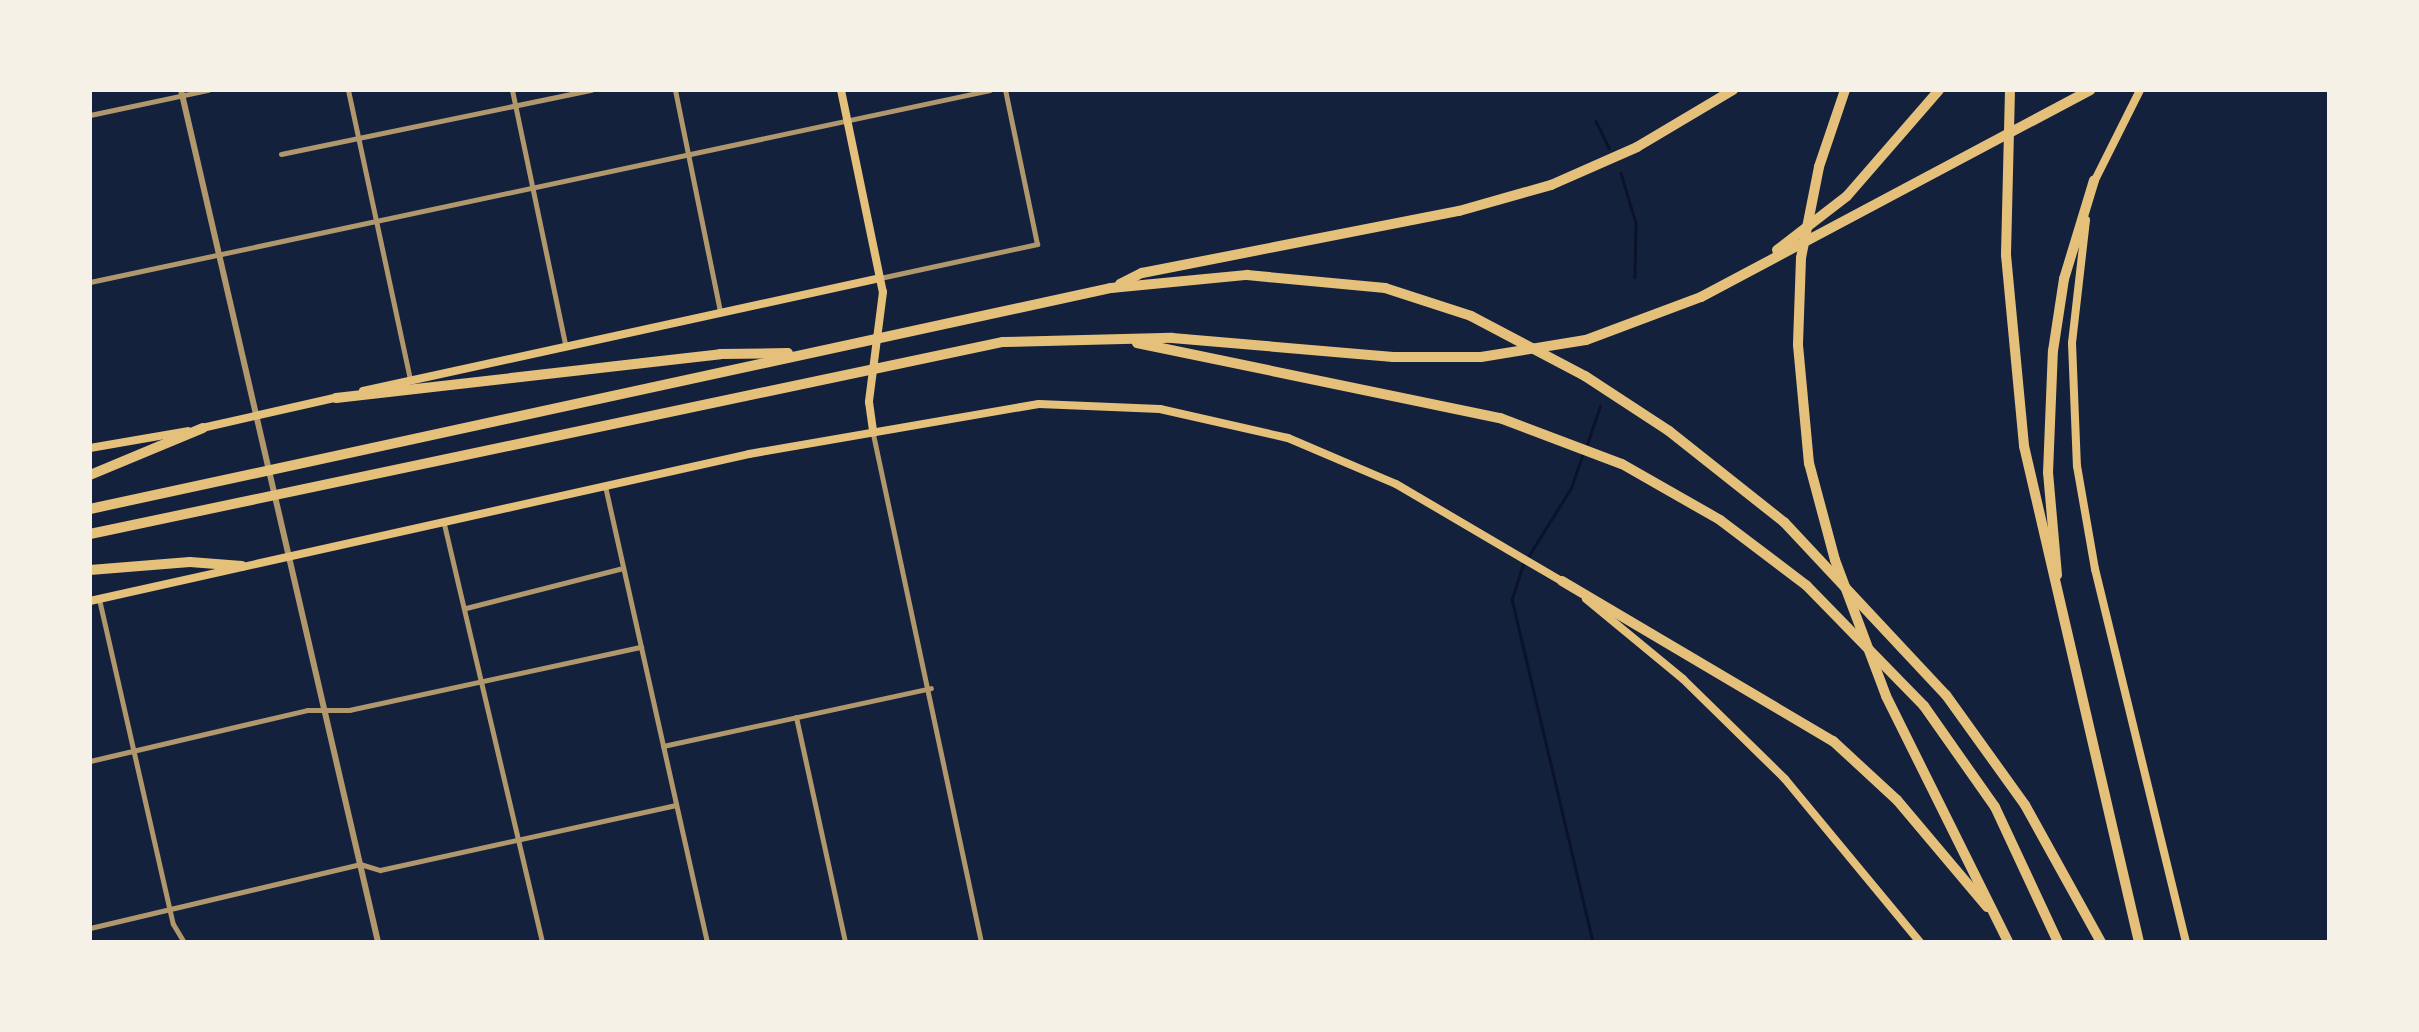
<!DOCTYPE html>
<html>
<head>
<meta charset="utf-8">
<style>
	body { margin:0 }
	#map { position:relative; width:2419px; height:1032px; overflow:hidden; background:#14213d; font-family:Spectral,serif }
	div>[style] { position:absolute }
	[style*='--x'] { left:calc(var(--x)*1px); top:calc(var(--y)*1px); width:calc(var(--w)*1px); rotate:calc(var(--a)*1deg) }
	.stream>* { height:2.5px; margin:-1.25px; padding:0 1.25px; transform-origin:1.25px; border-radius:1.25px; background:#0b132b }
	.minor>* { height:5px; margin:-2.5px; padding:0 2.5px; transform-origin:2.5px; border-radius:2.5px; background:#b1986c }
	.tertiary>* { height:6px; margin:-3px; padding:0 3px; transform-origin:3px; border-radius:3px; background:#b1986c }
	.secondary>* { height:8px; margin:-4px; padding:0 4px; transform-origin:4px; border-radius:4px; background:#e5c07b }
	.motorway>* { height:10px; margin:-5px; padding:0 5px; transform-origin:5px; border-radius:5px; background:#e5c07b }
	span { translate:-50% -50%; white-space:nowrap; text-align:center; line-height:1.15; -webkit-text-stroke:8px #f6f1e7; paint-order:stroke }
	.frame { position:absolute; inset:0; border:92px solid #f6f1e7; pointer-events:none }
</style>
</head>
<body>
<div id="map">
	<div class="stream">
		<div style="--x:1596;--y:121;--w:30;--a:64"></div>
		<div style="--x:1621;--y:173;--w:52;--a:73.3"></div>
		<div style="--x:1636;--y:223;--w:54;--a:91.1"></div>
		<div style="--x:1586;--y:447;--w:43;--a:-71.1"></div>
		<div style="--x:1528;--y:557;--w:81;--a:-58.1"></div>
		<div style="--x:1571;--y:488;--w:36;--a:-71"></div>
		<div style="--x:1524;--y:563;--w:38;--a:108"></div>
		<div style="--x:1512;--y:599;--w:352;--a:76.7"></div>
	</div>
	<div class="minor">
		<div style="--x:348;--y:90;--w:296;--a:77.9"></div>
		<div style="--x:512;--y:90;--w:258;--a:78.2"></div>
		<div style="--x:675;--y:90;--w:227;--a:78.5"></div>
		<div style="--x:90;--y:115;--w:121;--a:-12"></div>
		<div style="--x:281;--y:154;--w:317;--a:-11.7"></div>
		<div style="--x:880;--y:278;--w:161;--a:-12.2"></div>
		<div style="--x:1037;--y:244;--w:157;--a:-101.7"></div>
		<div style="--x:90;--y:282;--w:920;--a:-12.04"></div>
		<div style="--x:873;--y:434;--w:519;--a:78"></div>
		<div style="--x:605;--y:486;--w:467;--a:77.4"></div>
		<div style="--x:444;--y:524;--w:429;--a:76.8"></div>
		<div style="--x:99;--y:599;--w:333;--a:77.2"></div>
		<div style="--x:173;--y:924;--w:21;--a:59"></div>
		<div style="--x:466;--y:608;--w:162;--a:-14.3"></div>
		<div style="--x:796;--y:717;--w:230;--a:77.7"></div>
		<div style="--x:663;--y:746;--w:274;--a:-12.2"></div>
		<div style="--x:90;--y:761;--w:223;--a:-13.2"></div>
		<div style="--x:307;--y:710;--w:42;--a:0"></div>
		<div style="--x:349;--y:710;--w:299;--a:-12.2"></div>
		<div style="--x:90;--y:928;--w:277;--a:-13.3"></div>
		<div style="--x:360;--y:864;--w:21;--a:17"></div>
		<div style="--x:380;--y:870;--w:303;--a:-12.4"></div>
	</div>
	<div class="tertiary">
		<div style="--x:181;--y:90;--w:874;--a:76.98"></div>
	</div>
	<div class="secondary">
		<div style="--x:841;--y:90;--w:206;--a:78.3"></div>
		<div style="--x:883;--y:292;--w:111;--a:97.3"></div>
		<div style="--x:869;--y:402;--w:29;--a:82"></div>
		<div style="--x:2094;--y:182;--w:103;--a:-63.4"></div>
		<div style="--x:2086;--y:220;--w:124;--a:96.5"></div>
		<div style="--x:2072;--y:343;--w:123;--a:87.7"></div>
		<div style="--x:2077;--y:466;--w:105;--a:80.1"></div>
		<div style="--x:2095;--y:569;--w:384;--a:76.3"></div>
		<div style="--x:363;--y:391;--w:529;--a:-12.33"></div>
		<div style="--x:202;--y:428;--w:140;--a:-12.8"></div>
		<div style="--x:90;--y:448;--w:99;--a:-9.8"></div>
		<div style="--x:1586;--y:599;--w:126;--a:39.5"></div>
		<div style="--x:1683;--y:679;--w:143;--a:44.4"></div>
		<div style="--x:1785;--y:779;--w:212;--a:50.4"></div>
		<div style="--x:90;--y:601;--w:675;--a:-12.57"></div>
		<div style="--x:749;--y:454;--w:294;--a:-9.8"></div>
		<div style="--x:1039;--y:404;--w:121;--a:2.4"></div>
		<div style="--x:1160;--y:409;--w:131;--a:12.8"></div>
		<div style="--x:1288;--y:438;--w:117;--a:23.1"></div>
		<div style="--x:1396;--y:484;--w:194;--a:30.4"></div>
	</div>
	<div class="motorway">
		<div style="--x:1845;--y:90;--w:81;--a:108.7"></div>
		<div style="--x:1819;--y:167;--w:93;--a:101.2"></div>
		<div style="--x:1801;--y:258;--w:87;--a:92"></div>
		<div style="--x:1798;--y:345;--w:119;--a:84.7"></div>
		<div style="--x:1809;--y:463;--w:100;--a:75"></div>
		<div style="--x:1835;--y:560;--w:145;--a:69.4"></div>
		<div style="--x:1886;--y:696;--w:275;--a:63.6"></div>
		<div style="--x:2010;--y:90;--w:165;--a:91.4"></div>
		<div style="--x:2006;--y:255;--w:192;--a:84.6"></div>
		<div style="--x:2024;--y:446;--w:509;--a:76.95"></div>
		<div style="--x:1777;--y:250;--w:88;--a:-37.6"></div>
		<div style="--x:1847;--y:196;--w:140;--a:-49"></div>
		<div style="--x:1120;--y:284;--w:25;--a:-27"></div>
		<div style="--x:1142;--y:273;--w:323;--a:-11.1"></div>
		<div style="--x:1459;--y:211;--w:96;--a:-15.8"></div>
		<div style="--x:1551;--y:185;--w:94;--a:-23.8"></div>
		<div style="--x:1637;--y:147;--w:112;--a:-30.7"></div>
		<div style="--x:1137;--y:343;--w:371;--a:11.7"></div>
		<div style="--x:1500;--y:418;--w:130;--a:20.7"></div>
		<div style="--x:1622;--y:464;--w:113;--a:29.7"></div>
		<div style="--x:1720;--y:520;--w:108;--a:37.1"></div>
		<div style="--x:1806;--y:585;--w:169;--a:45.7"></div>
		<div style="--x:1924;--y:706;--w:123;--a:54.9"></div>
		<div style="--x:1995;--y:807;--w:149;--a:65"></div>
		<div style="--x:336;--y:398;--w:387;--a:-6.5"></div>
		<div style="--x:720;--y:354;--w:68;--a:-0.8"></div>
		<div style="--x:90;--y:475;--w:122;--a:-22.6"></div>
		<div style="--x:90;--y:509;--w:1045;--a:-12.21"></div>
		<div style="--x:1111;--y:288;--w:137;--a:-5.5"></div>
		<div style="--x:1247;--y:275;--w:139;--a:5.4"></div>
		<div style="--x:1385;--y:288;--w:90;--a:18"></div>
		<div style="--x:1471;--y:316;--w:129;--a:27.8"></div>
		<div style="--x:1585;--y:376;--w:100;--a:33.2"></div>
		<div style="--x:1669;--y:431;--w:147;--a:38.4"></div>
		<div style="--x:1784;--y:522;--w:237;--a:46.9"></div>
		<div style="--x:1946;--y:695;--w:135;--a:54.3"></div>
		<div style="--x:2025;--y:805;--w:157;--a:61"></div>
		<div style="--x:90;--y:534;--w:933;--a:-11.88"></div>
		<div style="--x:1003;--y:342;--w:169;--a:-1.4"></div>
		<div style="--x:1172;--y:338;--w:222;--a:4.9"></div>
		<div style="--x:1393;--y:357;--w:88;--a:0"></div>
		<div style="--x:1481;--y:357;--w:106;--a:-9.2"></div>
		<div style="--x:1586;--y:340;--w:123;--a:-20.5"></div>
		<div style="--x:1701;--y:297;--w:441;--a:-28"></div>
		<div style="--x:90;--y:570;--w:100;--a:-4.6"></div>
		<div style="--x:190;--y:562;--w:52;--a:4.4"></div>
		<div style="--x:2057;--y:575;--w:102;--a:-95"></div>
		<div style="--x:2048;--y:473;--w:122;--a:-87.7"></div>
		<div style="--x:2053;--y:351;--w:73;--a:-81.3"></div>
		<div style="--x:2064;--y:279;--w:103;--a:-73.1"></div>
		<div style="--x:1562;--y:581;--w:315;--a:30.6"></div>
		<div style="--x:1833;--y:741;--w:87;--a:42.7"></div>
		<div style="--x:1897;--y:800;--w:140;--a:49.9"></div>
	</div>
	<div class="frame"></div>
</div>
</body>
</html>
